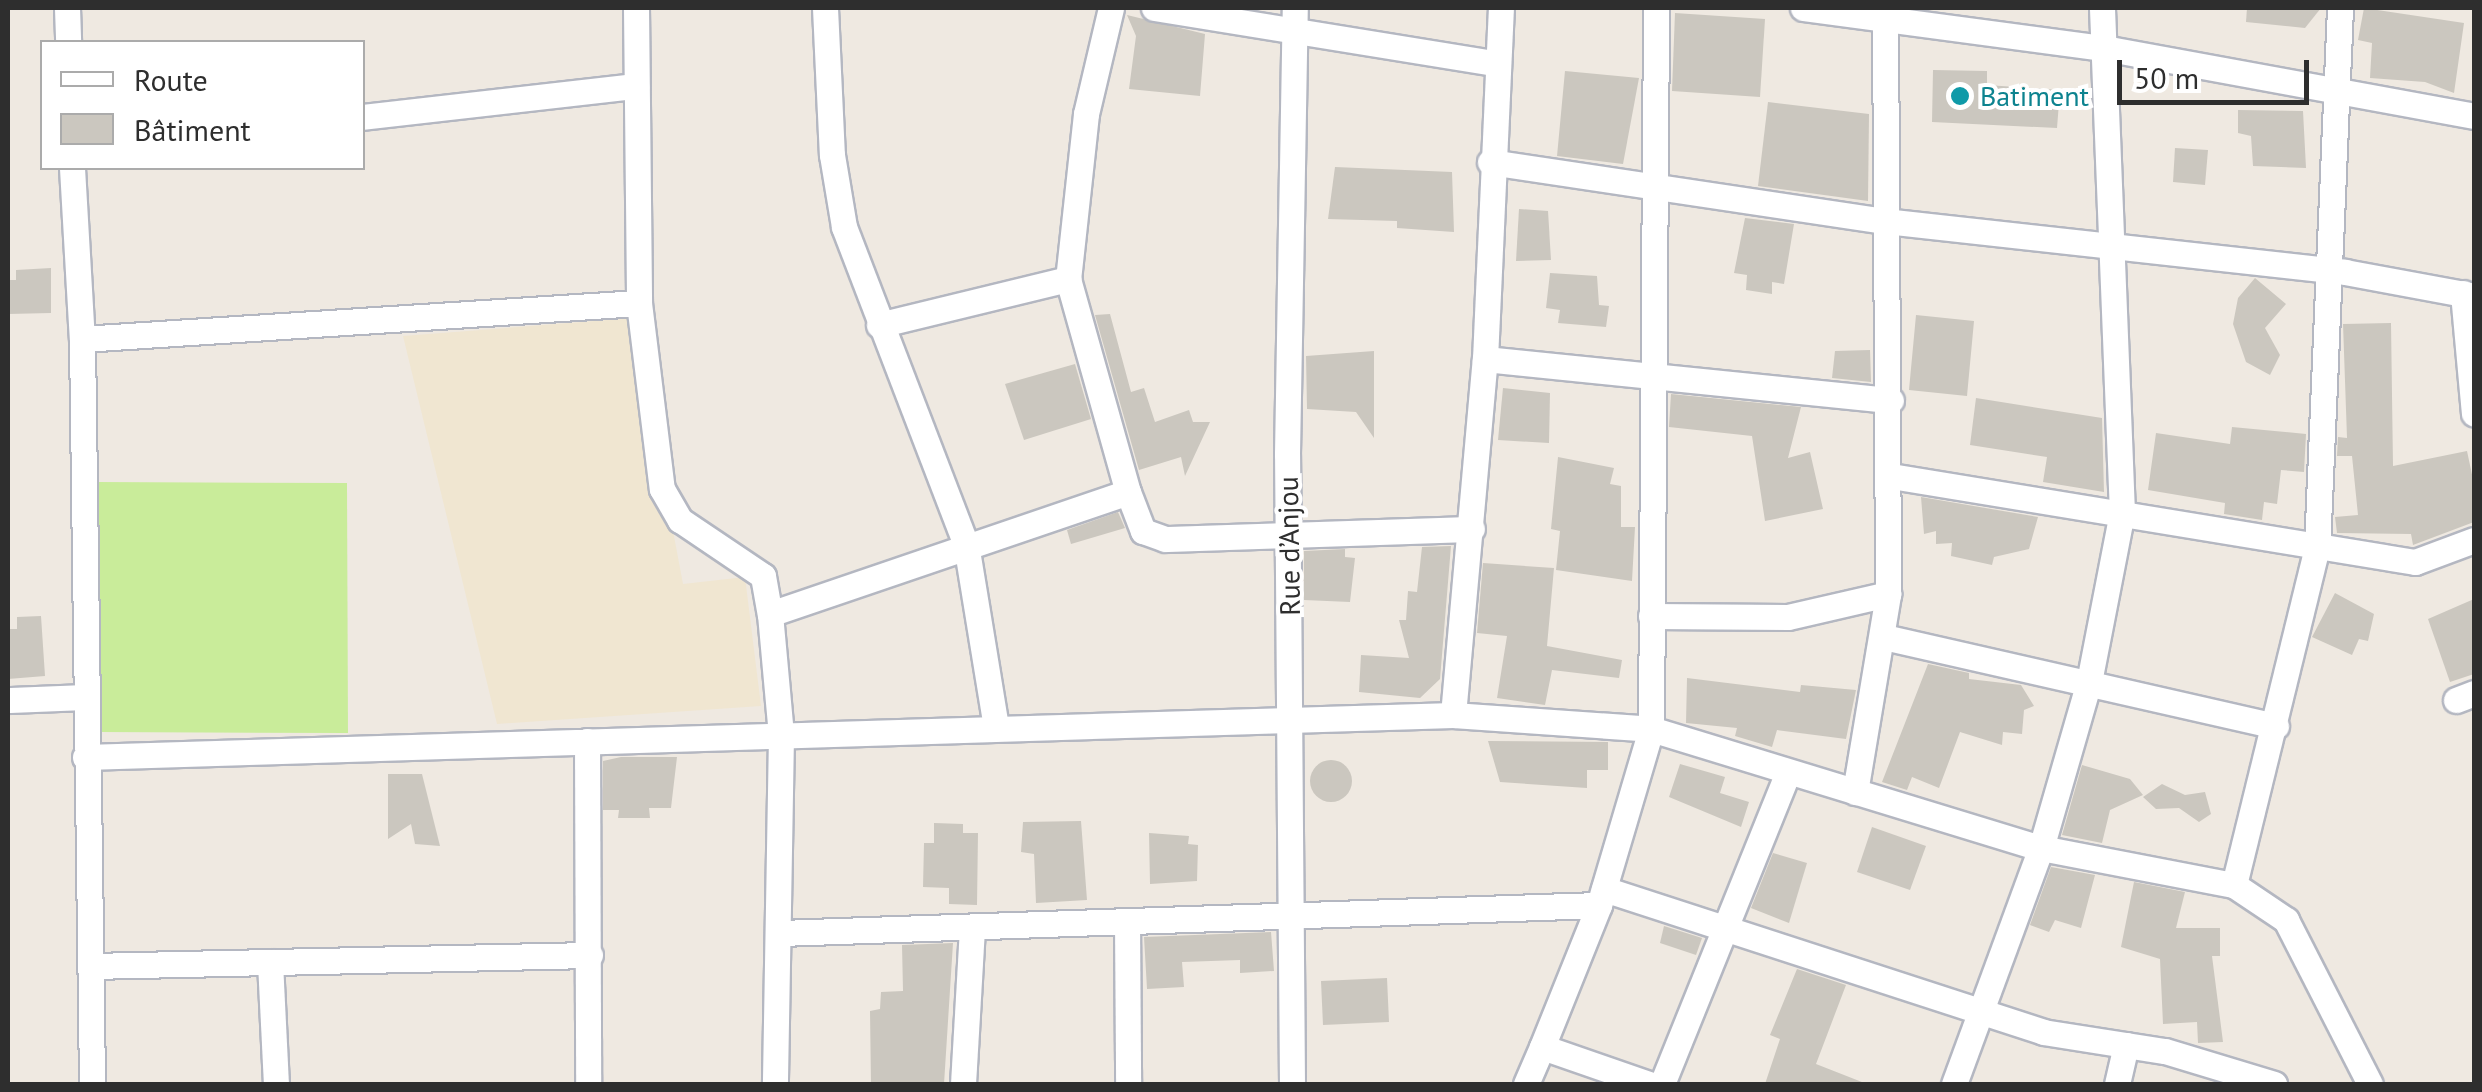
<!DOCTYPE html>
<html>
<head>
<meta charset="utf-8">
<style>
	body { margin:0 }
	#map { position:relative; width:2482px; height:1092px; overflow:hidden; background:#efe9e1; font-family:"PT Sans",sans-serif }
	div>[style] { position:absolute }
	[style*='--x'] { left:calc(var(--x)*1px); top:calc(var(--y)*1px); width:calc(var(--w)*1px); rotate:calc(var(--a)*1deg) }
	.education>* { inset:0; background:#f0e6d1 }
	.pitch>* { inset:0; background:#c9ec9a }
	.building>* { inset:0; background:#cbc7bf }
	.round { border-radius:50% }
	.roads { filter:drop-shadow(2px 0 #b4b7c1) drop-shadow(-2px 0 #b4b7c1) drop-shadow(0 2px #b4b7c1) drop-shadow(0 -2px #b4b7c1) }
	.minor>* { height:25px; margin:-12.5px; padding:0 12.5px; transform-origin:12.5px; border-radius:12.5px; background:#fff }
	.dots>* { width:28px; height:28px; translate:-50% -50%; box-sizing:border-box; border:5px solid #fff; border-radius:50% }
	span { translate:-50% -50%; white-space:nowrap; text-align:center; line-height:1.15; -webkit-text-stroke:8px #fff; paint-order:stroke }
	.culture-label { font-size:28px; color:#0d838f }
	.left { translate:0 -50%; text-align:left }
	.street-label { font-size:28px; color:#2e2e2e }
	.frame { position:absolute; inset:0; border:10px solid #2e2e2e; pointer-events:none }
	.legend { position:absolute; left:40px; top:40px; width:325px; height:130px; box-sizing:border-box; background:#fff; border:2px solid #ababab; margin:0; padding:12px 18px; list-style:none; font-size:30px; color:#2e2e2e }
	.legend li { display:flex; align-items:center; gap:20px; height:50px }
	.legend b { width:50px; border:2px solid #ababab }
	.scale { position:absolute; left:2117px; top:60px; width:192px; height:45px; box-sizing:border-box; border:5px solid #2e2e2e; border-top:0; padding-left:12px; font-size:30px; line-height:35px; white-space:nowrap; color:#2e2e2e; -webkit-text-stroke:8px #fff; paint-order:stroke }
</style>
</head>
<body>
<div id="map">
	<div class="education">
		<div style="clip-path:polygon(633px 318px,683px 584px,745px 577px,761px 706px,497px 724px,403px 336px)"></div>
	</div>
	<div class="pitch">
		<div style="clip-path:polygon(96px 482px,347px 483px,348px 733px,97px 732px)"></div>
	</div>
	<div class="building">
		<div style="clip-path:polygon(2247px 8px,2321px 8px,2305px 28px,2246px 22px)"></div>
		<div style="clip-path:polygon(2364px 8px,2464px 23px,2454px 93px,2425px 82px,2370px 78px,2372px 43px,2358px 40px)"></div>
		<div style="clip-path:polygon(1675px 13px,1765px 19px,1760px 97px,1672px 91px)"></div>
		<div style="clip-path:polygon(1127px 15px,1205px 34px,1200px 96px,1129px 89px,1136px 36px)"></div>
		<div style="clip-path:polygon(1933px 70px,1987px 71px,1987px 85px,2060px 90px,2057px 128px,1932px 122px)"></div>
		<div style="clip-path:polygon(1565px 71px,1639px 78px,1623px 164px,1557px 156px)"></div>
		<div style="clip-path:polygon(1768px 102px,1869px 114px,1868px 201px,1758px 186px)"></div>
		<div style="clip-path:polygon(2238px 110px,2303px 111px,2306px 168px,2253px 166px,2251px 136px,2238px 133px)"></div>
		<div style="clip-path:polygon(2175px 148px,2208px 150px,2205px 185px,2173px 182px)"></div>
		<div style="clip-path:polygon(1335px 167px,1452px 172px,1454px 232px,1397px 228px,1397px 221px,1328px 219px)"></div>
		<div style="clip-path:polygon(1519px 209px,1548px 211px,1551px 260px,1516px 261px)"></div>
		<div style="clip-path:polygon(1745px 218px,1794px 224px,1784px 284px,1772px 282px,1772px 294px,1746px 290px,1747px 275px,1734px 273px)"></div>
		<div style="clip-path:polygon(51px 268px,51px 313px,8px 314px,8px 280px,16px 280px,16px 270px)"></div>
		<div style="clip-path:polygon(1550px 273px,1597px 276px,1599px 305px,1609px 306px,1606px 327px,1558px 323px,1560px 310px,1546px 308px)"></div>
		<div style="clip-path:polygon(2255px 278px,2286px 304px,2265px 328px,2280px 355px,2270px 375px,2246px 362px,2233px 324px,2238px 298px)"></div>
		<div style="clip-path:polygon(1110px 314px,1131px 392px,1144px 388px,1155px 422px,1189px 410px,1193px 422px,1210px 422px,1185px 476px,1181px 457px,1139px 470px,1095px 315px)"></div>
		<div style="clip-path:polygon(1916px 315px,1974px 321px,1967px 396px,1909px 390px)"></div>
		<div style="clip-path:polygon(2391px 323px,2393px 466px,2467px 451px,2474px 484px,2474px 522px,2413px 545px,2411px 534px,2337px 533px,2335px 517px,2358px 515px,2352px 456px,2337px 456px,2338px 437px,2347px 438px,2343px 324px)"></div>
		<div style="clip-path:polygon(1870px 350px,1871px 382px,1832px 378px,1835px 351px)"></div>
		<div style="clip-path:polygon(1374px 351px,1374px 438px,1356px 412px,1307px 409px,1306px 356px)"></div>
		<div style="clip-path:polygon(1075px 364px,1091px 419px,1024px 440px,1005px 384px)"></div>
		<div style="clip-path:polygon(1503px 388px,1550px 393px,1549px 443px,1498px 440px)"></div>
		<div style="clip-path:polygon(1671px 394px,1801px 407px,1788px 458px,1810px 452px,1823px 509px,1765px 521px,1752px 436px,1669px 427px)"></div>
		<div style="clip-path:polygon(1976px 398px,2102px 418px,2104px 492px,2043px 482px,2047px 457px,1970px 445px)"></div>
		<div style="clip-path:polygon(2232px 427px,2306px 434px,2304px 472px,2281px 470px,2277px 504px,2264px 502px,2262px 520px,2224px 514px,2225px 503px,2148px 490px,2156px 433px,2230px 444px)"></div>
		<div style="clip-path:polygon(1558px 457px,1614px 468px,1610px 484px,1621px 486px,1621px 527px,1635px 527px,1632px 581px,1556px 570px,1560px 531px,1551px 529px)"></div>
		<div style="clip-path:polygon(1921px 497px,2038px 517px,2029px 549px,1994px 557px,1992px 565px,1951px 556px,1952px 543px,1936px 544px,1936px 531px,1924px 534px)"></div>
		<div style="clip-path:polygon(1118px 512px,1125px 528px,1071px 544px,1067px 530px)"></div>
		<div style="clip-path:polygon(1451px 546px,1440px 679px,1420px 698px,1359px 692px,1361px 655px,1409px 658px,1399px 620px,1406px 620px,1408px 591px,1417px 592px,1422px 547px)"></div>
		<div style="clip-path:polygon(1345px 549px,1345px 557px,1355px 558px,1350px 602px,1304px 600px,1304px 551px)"></div>
		<div style="clip-path:polygon(1483px 563px,1554px 568px,1547px 646px,1622px 660px,1619px 678px,1552px 670px,1545px 705px,1497px 698px,1507px 636px,1477px 633px)"></div>
		<div style="clip-path:polygon(2335px 593px,2374px 614px,2368px 641px,2359px 639px,2352px 655px,2312px 637px)"></div>
		<div style="clip-path:polygon(2474px 599px,2474px 674px,2450px 682px,2428px 619px)"></div>
		<div style="clip-path:polygon(41px 616px,45px 676px,8px 679px,8px 629px,17px 629px,17px 617px)"></div>
		<div style="clip-path:polygon(1928px 664px,1969px 673px,1969px 679px,2021px 685px,2034px 706px,2024px 710px,2022px 734px,2003px 732px,2002px 745px,1960px 732px,1939px 788px,1912px 777px,1907px 790px,1882px 782px)"></div>
		<div style="clip-path:polygon(1687px 678px,1800px 692px,1801px 685px,1856px 690px,1846px 739px,1777px 730px,1772px 747px,1735px 736px,1737px 728px,1686px 723px)"></div>
		<div style="clip-path:polygon(1488px 741px,1608px 742px,1608px 770px,1587px 770px,1587px 788px,1500px 782px)"></div>
		<div style="clip-path:polygon(621px 757px,677px 757px,671px 808px,649px 808px,650px 818px,618px 818px,619px 810px,603px 810px,603px 761px)"></div>
		<div class="round" style="left:1310px;top:760px;width:42px;height:42px"></div>
		<div style="clip-path:polygon(1680px 764px,1725px 777px,1720px 793px,1749px 802px,1741px 827px,1669px 797px)"></div>
		<div style="clip-path:polygon(2082px 765px,2130px 779px,2143px 795px,2110px 810px,2102px 843px,2062px 835px)"></div>
		<div style="clip-path:polygon(388px 774px,422px 774px,440px 846px,415px 844px,411px 824px,388px 839px)"></div>
		<div style="clip-path:polygon(2162px 784px,2185px 795px,2205px 792px,2211px 814px,2199px 822px,2179px 808px,2156px 809px,2143px 797px)"></div>
		<div style="clip-path:polygon(1081px 821px,1087px 900px,1036px 903px,1034px 854px,1021px 852px,1023px 822px)"></div>
		<div style="clip-path:polygon(934px 823px,963px 824px,963px 833px,978px 833px,977px 905px,949px 904px,949px 888px,923px 887px,924px 843px,934px 843px)"></div>
		<div style="clip-path:polygon(1872px 827px,1926px 846px,1910px 890px,1857px 872px)"></div>
		<div style="clip-path:polygon(1149px 833px,1189px 836px,1188px 844px,1198px 845px,1197px 881px,1150px 884px)"></div>
		<div style="clip-path:polygon(1773px 853px,1807px 863px,1789px 923px,1751px 908px)"></div>
		<div style="clip-path:polygon(2051px 867px,2095px 875px,2081px 928px,2055px 920px,2049px 932px,2030px 925px)"></div>
		<div style="clip-path:polygon(2134px 882px,2185px 892px,2176px 928px,2220px 928px,2220px 956px,2212px 956px,2223px 1042px,2198px 1043px,2197px 1022px,2163px 1024px,2160px 959px,2121px 947px)"></div>
		<div style="clip-path:polygon(1664px 926px,1702px 938px,1696px 955px,1660px 943px)"></div>
		<div style="clip-path:polygon(1271px 932px,1274px 971px,1240px 973px,1240px 960px,1182px 962px,1184px 987px,1147px 989px,1144px 937px)"></div>
		<div style="clip-path:polygon(953px 943px,944px 1084px,871px 1084px,870px 1011px,880px 1009px,881px 992px,903px 991px,902px 945px)"></div>
		<div style="clip-path:polygon(1797px 969px,1846px 985px,1816px 1064px,1867px 1084px,1765px 1084px,1780px 1039px,1770px 1035px)"></div>
		<div style="clip-path:polygon(1387px 978px,1389px 1022px,1323px 1025px,1321px 981px)"></div>
	</div>
	<div class="roads">
		<div class="minor">
			<div style="--x:67;--y:8;--w:34;--a:88"></div>
			<div style="--x:636;--y:8;--w:295;--a:89.4"></div>
			<div style="--x:639;--y:303;--w:187;--a:83"></div>
			<div style="--x:662;--y:489;--w:36;--a:60"></div>
			<div style="--x:680;--y:520;--w:100;--a:34"></div>
			<div style="--x:763;--y:576;--w:39;--a:80"></div>
			<div style="--x:770;--y:614;--w:121;--a:84.8"></div>
			<div style="--x:781;--y:735;--w:349;--a:91"></div>
			<div style="--x:825;--y:8;--w:147;--a:87.3"></div>
			<div style="--x:832;--y:155;--w:73;--a:80.5"></div>
			<div style="--x:844;--y:227;--w:340;--a:69"></div>
			<div style="--x:966;--y:544;--w:186;--a:80.7"></div>
			<div style="--x:1111;--y:8;--w:109;--a:103.3"></div>
			<div style="--x:1086;--y:114;--w:166;--a:96.2"></div>
			<div style="--x:1068;--y:279;--w:221;--a:74.3"></div>
			<div style="--x:1154;--y:8;--w:344;--a:9.2"></div>
			<div style="--x:1803;--y:8;--w:304;--a:7.6"></div>
			<div style="--x:2104;--y:48;--w:376;--a:10.4"></div>
			<div style="--x:362;--y:117;--w:276;--a:-6.5"></div>
			<div style="--x:1490;--y:162;--w:399;--a:8.5"></div>
			<div style="--x:1885;--y:221;--w:463;--a:6.3"></div>
			<div style="--x:2345;--y:272;--w:131;--a:10.5"></div>
			<div style="--x:72;--y:168;--w:171;--a:86.7"></div>
			<div style="--x:82;--y:339;--w:745;--a:89.23"></div>
			<div style="--x:2463;--y:293;--w:121;--a:84.8"></div>
			<div style="--x:879;--y:325;--w:195;--a:-13.7"></div>
			<div style="--x:82;--y:339;--w:558;--a:-3.7"></div>
			<div style="--x:1485;--y:359;--w:408;--a:5.8"></div>
			<div style="--x:1891;--y:476;--w:531;--a:9.32"></div>
			<div style="--x:2415;--y:562;--w:63;--a:-20.4"></div>
			<div style="--x:770;--y:614;--w:378;--a:-18.8"></div>
			<div style="--x:1128;--y:492;--w:42;--a:69"></div>
			<div style="--x:1143;--y:531;--w:23;--a:20"></div>
			<div style="--x:1165;--y:539;--w:307;--a:-1.9"></div>
			<div style="--x:1651;--y:616;--w:137;--a:0.4"></div>
			<div style="--x:1788;--y:617;--w:103;--a:-13"></div>
			<div style="--x:1884;--y:637;--w:402;--a:12.8"></div>
			<div style="--x:8;--y:700;--w:77;--a:-2.2"></div>
			<div style="--x:2456;--y:700;--w:19;--a:-21"></div>
			<div style="--x:1453;--y:715;--w:357;--a:-84.9"></div>
			<div style="--x:1485;--y:359;--w:351;--a:-87.4"></div>
			<div style="--x:587;--y:741;--w:343;--a:89.8"></div>
			<div style="--x:85;--y:757;--w:1369;--a:-1.76"></div>
			<div style="--x:1453;--y:715;--w:198;--a:4"></div>
			<div style="--x:1651;--y:729;--w:408;--a:17"></div>
			<div style="--x:2041;--y:848;--w:197;--a:10.9"></div>
			<div style="--x:2234;--y:885;--w:63;--a:33.9"></div>
			<div style="--x:2286;--y:920;--w:184;--a:62.9"></div>
			<div style="--x:1855;--y:792;--w:201;--a:-80.5"></div>
			<div style="--x:1888;--y:594;--w:586;--a:-90.29"></div>
			<div style="--x:2234;--y:885;--w:347;--a:-76.2"></div>
			<div style="--x:2317;--y:548;--w:540;--a:-87.56"></div>
			<div style="--x:1604;--y:889;--w:462;--a:18"></div>
			<div style="--x:2043;--y:1032;--w:123;--a:8.9"></div>
			<div style="--x:2165;--y:1051;--w:114;--a:16.8"></div>
			<div style="--x:1127;--y:921;--w:163;--a:89.6"></div>
			<div style="--x:780;--y:933;--w:819;--a:-1.96"></div>
			<div style="--x:270;--y:962;--w:122;--a:87.2"></div>
			<div style="--x:90;--y:966;--w:500;--a:-1.26"></div>
			<div style="--x:963;--y:1084;--w:157;--a:-86.7"></div>
			<div style="--x:1292;--y:1084;--w:630;--a:-90.45"></div>
			<div style="--x:1287;--y:454;--w:446;--a:-89"></div>
			<div style="--x:1526;--y:1084;--w:40;--a:-66.6"></div>
			<div style="--x:1649;--y:1084;--w:113;--a:-160.9"></div>
			<div style="--x:1542;--y:1047;--w:153;--a:-68.1"></div>
			<div style="--x:1599;--y:905;--w:184;--a:-73.5"></div>
			<div style="--x:1651;--y:729;--w:721;--a:-89.6"></div>
			<div style="--x:1662;--y:1084;--w:334;--a:-68"></div>
			<div style="--x:1954;--y:1084;--w:252;--a:-69.8"></div>
			<div style="--x:2041;--y:848;--w:173;--a:-73.9"></div>
			<div style="--x:2089;--y:682;--w:172;--a:-79"></div>
			<div style="--x:2122;--y:513;--w:505;--a:-92.27"></div>
			<div style="--x:2117;--y:1084;--w:40;--a:-77"></div>
		</div>
	</div>
	<div class="dots">
		<div style="left:1960px;top:96px;background:#0f9aa8"></div>
	</div>
	<div class="culture-label">
		<span class="left" style="left:1980px;top:96px">Batiment</span>
	</div>
	<div class="street-label">
		<span style="left:1289px;top:546px;rotate:-91deg">Rue d’Anjou</span>
	</div>
	<div class="frame"></div>
	<ul class="legend">
	<li><b style="height:12px;background:#fff"></b>Route</li>
	<li><b style="height:28px;background:#cbc7bf"></b>Bâtiment</li>
	</ul>
	<div class="scale">50 m</div>
</div>
</body>
</html>
